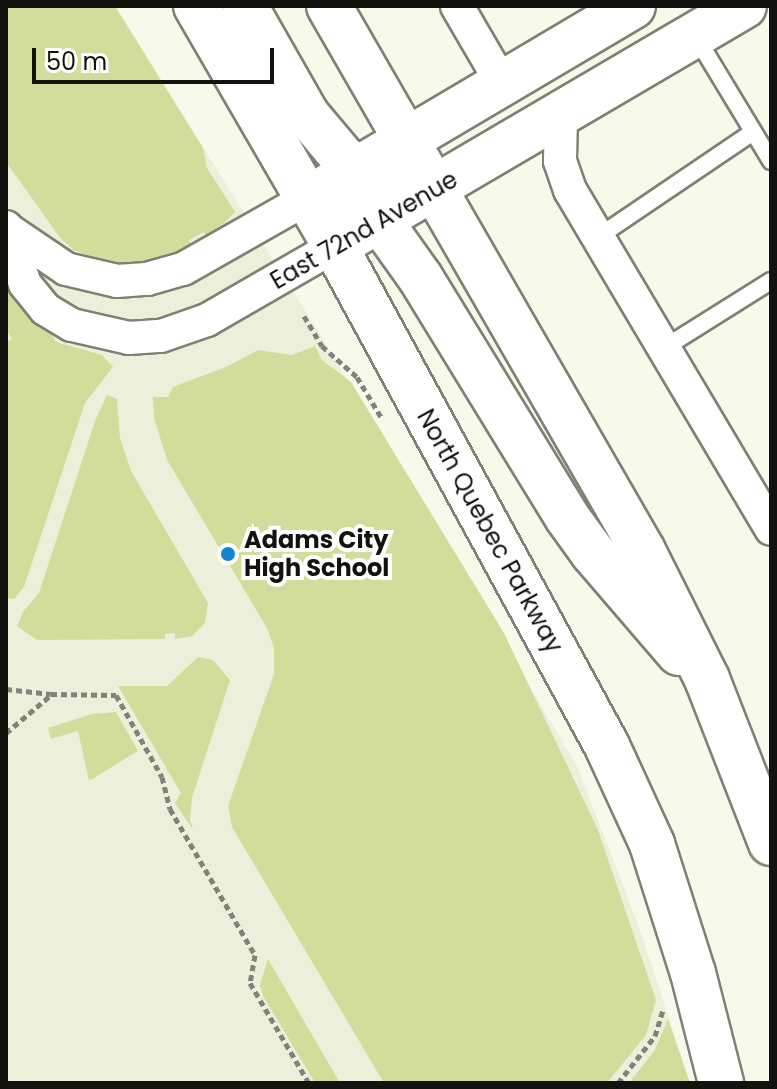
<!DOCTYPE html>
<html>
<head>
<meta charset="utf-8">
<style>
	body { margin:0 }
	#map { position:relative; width:777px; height:1089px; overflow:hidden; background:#f7faeb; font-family:Poppins,sans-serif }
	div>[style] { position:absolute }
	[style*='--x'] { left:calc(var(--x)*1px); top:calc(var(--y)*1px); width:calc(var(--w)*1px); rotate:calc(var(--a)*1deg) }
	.built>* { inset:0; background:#ecf0da }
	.green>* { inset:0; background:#d3dd9b }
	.path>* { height:5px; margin-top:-2.5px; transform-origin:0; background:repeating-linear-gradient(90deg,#818379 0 6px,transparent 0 10px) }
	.roads { filter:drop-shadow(2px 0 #7e8174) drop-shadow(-2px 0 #7e8174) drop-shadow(0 2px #7e8174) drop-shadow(0 -2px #7e8174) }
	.lane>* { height:16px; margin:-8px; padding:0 8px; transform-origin:8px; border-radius:8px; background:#fff }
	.street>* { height:32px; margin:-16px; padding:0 16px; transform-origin:16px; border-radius:16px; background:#fff }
	.secondary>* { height:44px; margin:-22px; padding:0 22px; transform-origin:22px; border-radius:22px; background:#fff }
	.primary>* { height:44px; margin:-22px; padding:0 22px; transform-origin:22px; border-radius:22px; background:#fff }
	.dots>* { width:22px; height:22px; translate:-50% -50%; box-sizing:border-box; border:4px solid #fff; border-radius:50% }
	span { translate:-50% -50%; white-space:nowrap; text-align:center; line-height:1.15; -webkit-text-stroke:8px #fff; paint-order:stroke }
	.street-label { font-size:24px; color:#12130e }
	.poi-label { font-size:24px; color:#12130e; font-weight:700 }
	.left { translate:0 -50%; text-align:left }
	.frame { position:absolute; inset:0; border:8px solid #12130e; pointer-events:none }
	.scale { position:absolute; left:32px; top:48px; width:242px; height:36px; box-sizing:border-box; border:4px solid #12130e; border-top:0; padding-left:10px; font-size:24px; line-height:28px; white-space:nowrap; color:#12130e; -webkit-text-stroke:6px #fff; paint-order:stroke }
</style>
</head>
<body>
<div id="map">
	<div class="built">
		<div style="clip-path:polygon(6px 6px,115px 6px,324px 341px,577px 766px,639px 927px,690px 1083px,6px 1083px)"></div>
	</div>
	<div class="green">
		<div style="clip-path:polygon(6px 6px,115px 6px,203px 148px,207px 168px,235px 212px,224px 223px,206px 236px,204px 232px,189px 240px,191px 245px,169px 258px,145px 265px,108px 264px,74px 250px,61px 239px,6px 162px)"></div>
		<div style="clip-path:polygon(6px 258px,56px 342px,102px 355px,113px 367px,85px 403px,24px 587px,14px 599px,6px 598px,6px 343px,12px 339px,6px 329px)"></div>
		<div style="clip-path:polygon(315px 346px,322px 360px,351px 382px,504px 633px,598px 830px,656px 1000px,646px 1035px,607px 1083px,384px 1083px,232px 827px,228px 806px,274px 674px,274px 648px,267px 628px,167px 460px,154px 418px,153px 397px,168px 397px,173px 387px,226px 367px,258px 350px,292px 355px)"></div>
		<div style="clip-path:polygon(107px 395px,117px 399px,120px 438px,131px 471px,208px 603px,205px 623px,192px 636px,175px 639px,175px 633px,165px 634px,165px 639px,37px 640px,17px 626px,23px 612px,39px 593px,95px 421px)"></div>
		<div style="clip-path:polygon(198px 657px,213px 660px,230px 680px,192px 798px,190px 819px,193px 830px,175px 803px,181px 793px,118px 686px,167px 686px)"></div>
		<div style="clip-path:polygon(116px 712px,138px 751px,89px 781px,78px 731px,51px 739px,48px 728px,92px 714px)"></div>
		<div style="clip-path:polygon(268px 959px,340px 1083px,315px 1083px,263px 996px,260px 985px)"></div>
		<div style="clip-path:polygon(668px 1019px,690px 1083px,629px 1083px,655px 1050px)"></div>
	</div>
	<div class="path">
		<div style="--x:304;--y:316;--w:35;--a:59"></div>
		<div style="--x:322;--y:346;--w:47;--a:41.5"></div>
		<div style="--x:357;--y:377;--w:47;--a:59"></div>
		<div style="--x:6;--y:689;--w:45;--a:6.3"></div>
		<div style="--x:51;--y:694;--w:65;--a:0.9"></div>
		<div style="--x:116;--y:695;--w:94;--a:60.7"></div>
		<div style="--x:162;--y:777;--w:33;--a:76"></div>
		<div style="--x:170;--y:809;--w:169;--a:59.8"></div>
		<div style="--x:255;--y:955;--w:28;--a:100"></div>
		<div style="--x:250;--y:983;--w:116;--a:59.5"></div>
		<div style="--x:6;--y:733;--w:59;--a:-40.2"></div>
		<div style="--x:618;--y:1083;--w:60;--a:-51.8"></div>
		<div style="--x:655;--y:1036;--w:27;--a:-73"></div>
	</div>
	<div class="roads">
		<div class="lane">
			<div style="--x:696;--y:37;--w:145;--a:58.8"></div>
			<div style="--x:598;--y:237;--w:187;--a:-34.1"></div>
			<div style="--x:664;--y:348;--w:126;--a:-32.1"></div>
		</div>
		<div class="street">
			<div style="--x:457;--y:6;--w:91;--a:59.8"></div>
			<div style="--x:561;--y:116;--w:45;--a:91.3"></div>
			<div style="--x:560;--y:161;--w:31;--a:71"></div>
			<div style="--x:570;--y:190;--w:394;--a:59.3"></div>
			<div style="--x:6;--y:227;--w:60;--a:71.6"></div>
			<div style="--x:25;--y:284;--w:32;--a:51"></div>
			<div style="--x:45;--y:309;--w:31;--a:31"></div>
			<div style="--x:72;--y:325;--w:58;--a:12.8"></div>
			<div style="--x:129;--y:338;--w:32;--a:-4"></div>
			<div style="--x:161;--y:336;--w:49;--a:-19.2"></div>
			<div style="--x:207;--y:320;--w:148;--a:-30"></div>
			<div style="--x:7;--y:229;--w:71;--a:34.1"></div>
			<div style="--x:66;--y:269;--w:52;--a:13.2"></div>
			<div style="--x:117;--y:281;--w:30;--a:-4"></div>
			<div style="--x:147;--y:279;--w:37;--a:-16"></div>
			<div style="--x:183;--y:269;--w:144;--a:-29.6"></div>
		</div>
		<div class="secondary">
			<div style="--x:329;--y:186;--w:353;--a:-30.6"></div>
			<div style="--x:335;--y:246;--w:474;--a:-30.4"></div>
		</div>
		<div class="primary">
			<div style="--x:196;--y:6;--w:277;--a:59.9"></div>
			<div style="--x:335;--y:246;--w:569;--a:61.45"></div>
			<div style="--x:607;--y:746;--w:108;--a:65.3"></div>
			<div style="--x:652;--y:844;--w:135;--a:72.4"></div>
			<div style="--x:693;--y:973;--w:114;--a:75.7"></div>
			<div style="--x:245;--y:6;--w:125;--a:60.4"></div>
			<div style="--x:307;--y:115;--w:56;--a:50.1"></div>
			<div style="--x:343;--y:158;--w:54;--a:31.3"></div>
			<div style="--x:389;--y:186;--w:48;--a:2.4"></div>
			<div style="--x:329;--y:6;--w:629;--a:60.05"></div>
			<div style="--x:643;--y:551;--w:143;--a:63.4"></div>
			<div style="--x:707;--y:679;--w:176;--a:68.7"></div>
			<div style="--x:308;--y:198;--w:45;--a:6.3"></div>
			<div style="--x:353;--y:203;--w:15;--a:23"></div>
			<div style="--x:367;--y:209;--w:18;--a:43"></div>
			<div style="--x:380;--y:221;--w:69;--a:54.5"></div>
			<div style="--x:420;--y:277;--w:281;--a:58.5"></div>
			<div style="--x:567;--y:517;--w:44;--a:54.2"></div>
			<div style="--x:593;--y:553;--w:132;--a:49.3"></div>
		</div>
	</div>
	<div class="dots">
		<div style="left:228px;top:554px;background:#1086ce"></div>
	</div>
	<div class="street-label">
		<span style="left:364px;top:230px;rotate:-30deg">East 72nd Avenue</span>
		<span style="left:490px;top:531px;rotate:61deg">North Quebec Parkway</span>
	</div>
	<div class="poi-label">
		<span class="left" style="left:244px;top:554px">Adams City<br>High School</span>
	</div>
	<div class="frame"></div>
	<div class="scale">50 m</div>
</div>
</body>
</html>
